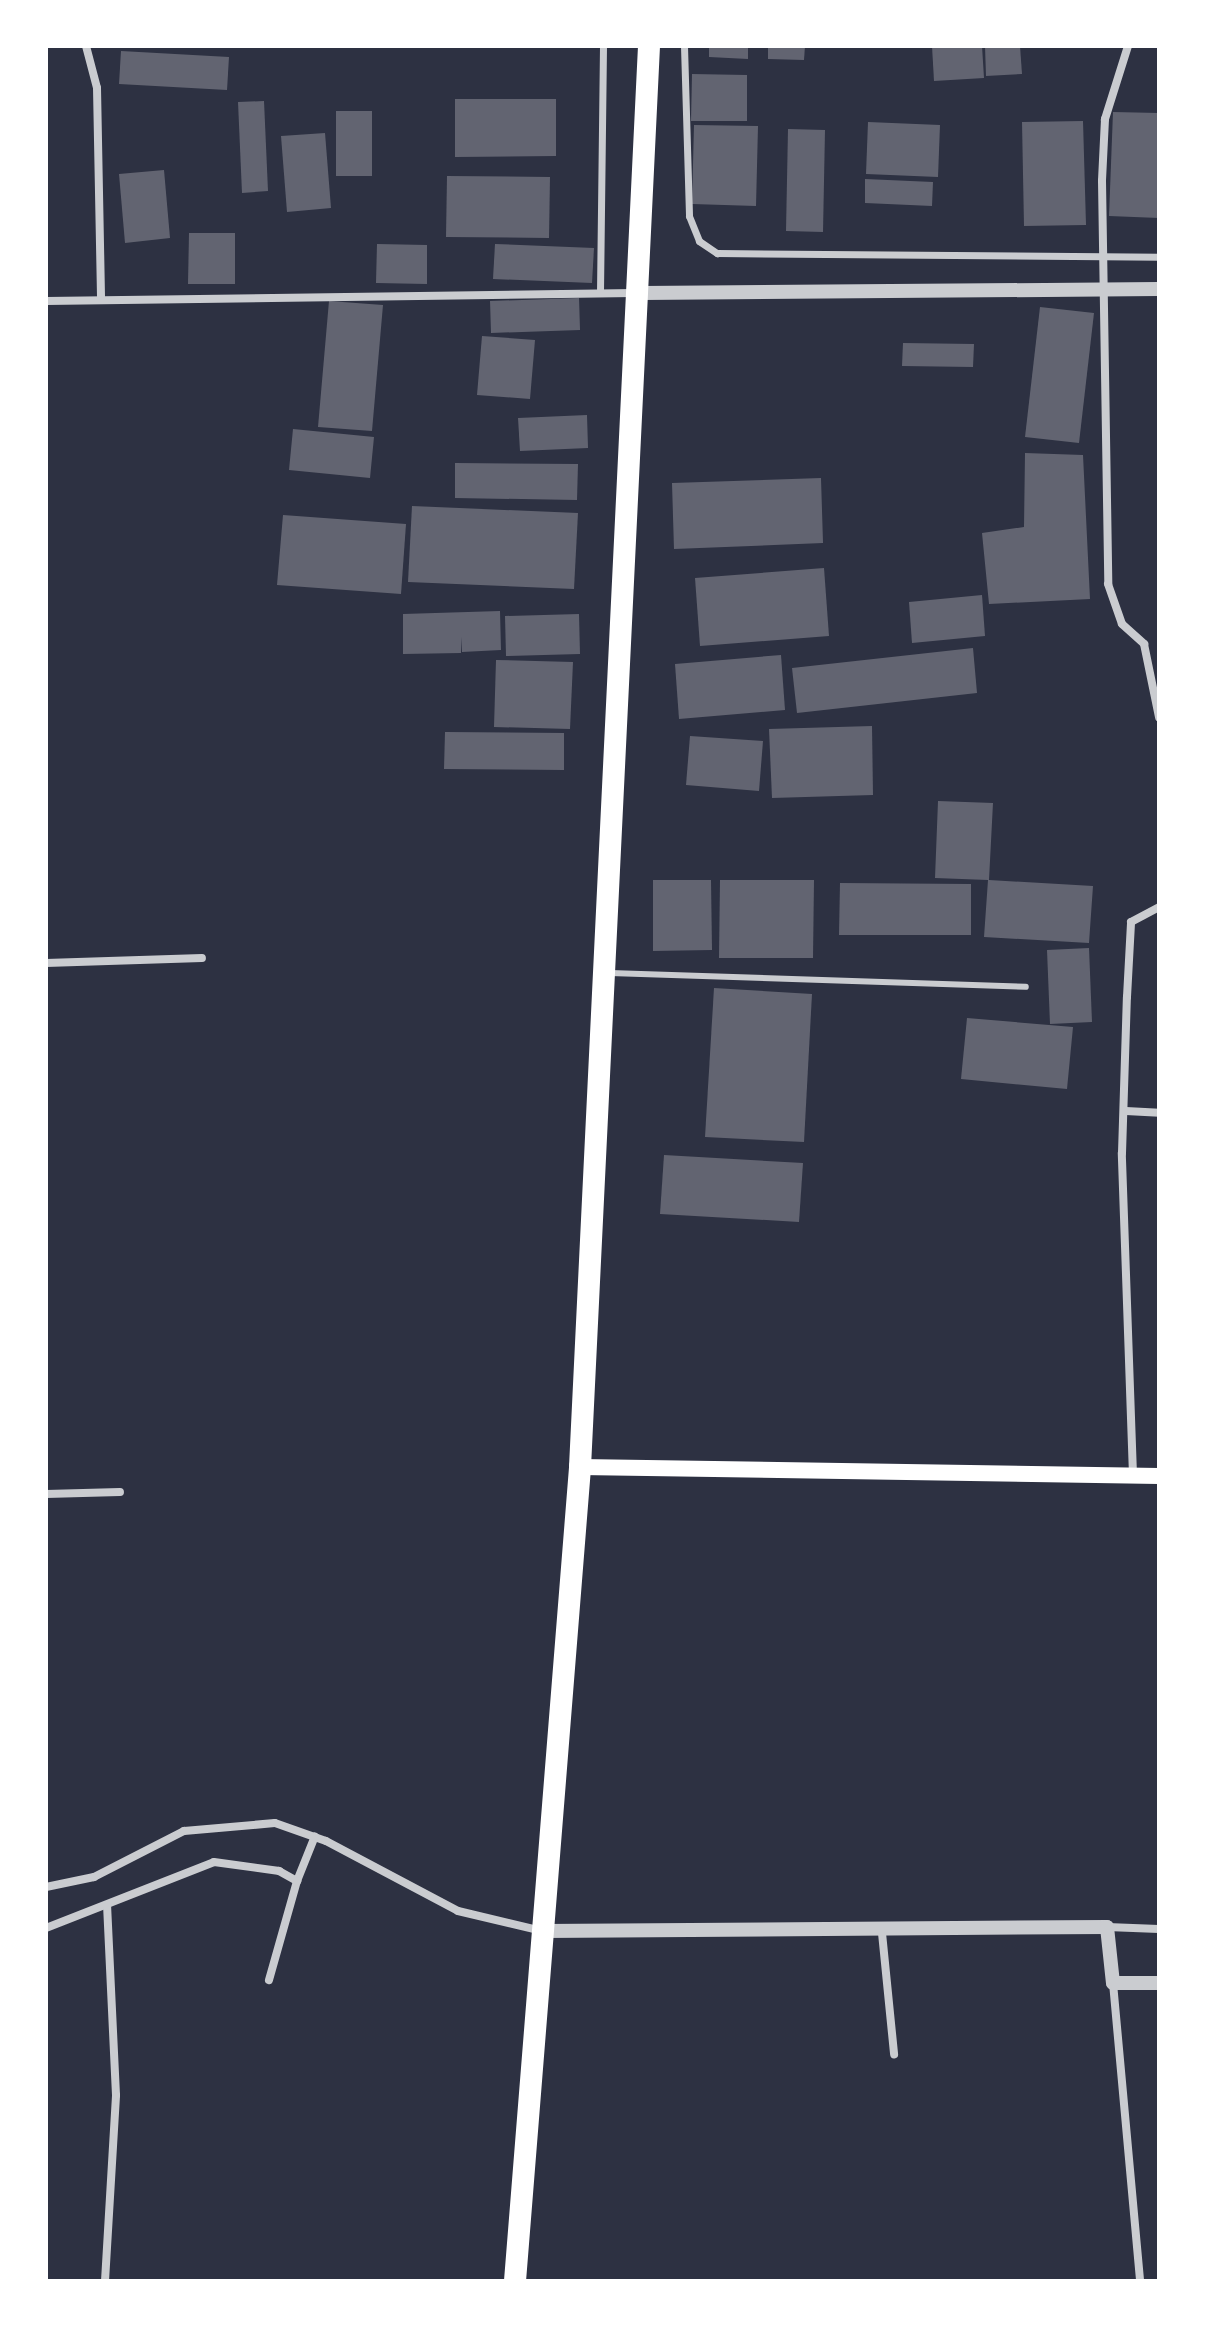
<!DOCTYPE html>
<html>
<head>
<meta charset="utf-8">
<style>
	body { margin:0 }
	#map { position:relative; width:1205px; height:2327px; overflow:hidden; background:#2d3142; font-family:"Open Sans",sans-serif }
	div>[style] { position:absolute }
	[style*='--x'] { left:calc(var(--x)*1px); top:calc(var(--y)*1px); width:calc(var(--w)*1px); rotate:calc(var(--a)*1deg) }
	.building>* { inset:0; background:#626471 }
	.service>* { height:6px; margin:-3px; padding:0 3px; transform-origin:3px; border-radius:3px; background:#caccd0 }
	.pedestrian>* { height:7px; margin:-3.5px; padding:0 3.5px; transform-origin:3.5px; border-radius:3.5px; background:#caccd0 }
	.minor>* { height:8px; margin:-4px; padding:0 4px; transform-origin:4px; border-radius:4px; background:#caccd0 }
	.tertiary>* { height:14px; margin:-7px; padding:0 7px; transform-origin:7px; border-radius:7px; background:#caccd0 }
	.secondary>* { height:16px; margin:-8px; padding:0 8px; transform-origin:8px; border-radius:8px; background:#fff }
	.trunk>* { height:22px; margin:-11px; padding:0 11px; transform-origin:11px; border-radius:11px; background:#fff }
	span { translate:-50% -50%; white-space:nowrap; text-align:center; line-height:1.15; -webkit-text-stroke:6px #fff; paint-order:stroke }
	.frame { position:absolute; inset:0; border:48px solid #fff; pointer-events:none }
</style>
</head>
<body>
<div id="map">
	<div class="building">
		<div style="clip-path:polygon(709px 46px,748px 46px,748px 59px,709px 57px)"></div>
		<div style="clip-path:polygon(768px 46px,805px 46px,804px 60px,768px 59px)"></div>
		<div style="clip-path:polygon(932px 46px,982px 46px,984px 78px,934px 81px)"></div>
		<div style="clip-path:polygon(985px 46px,1020px 46px,1022px 74px,986px 76px)"></div>
		<div style="clip-path:polygon(121px 51px,229px 57px,227px 90px,119px 84px)"></div>
		<div style="clip-path:polygon(692px 74px,747px 75px,747px 121px,691px 121px)"></div>
		<div style="clip-path:polygon(455px 99px,556px 99px,556px 156px,455px 157px)"></div>
		<div style="clip-path:polygon(264px 101px,268px 191px,242px 193px,238px 102px)"></div>
		<div style="clip-path:polygon(336px 111px,372px 111px,372px 176px,336px 176px)"></div>
		<div style="clip-path:polygon(1113px 112px,1159px 113px,1159px 218px,1109px 216px)"></div>
		<div style="clip-path:polygon(1083px 121px,1086px 225px,1024px 226px,1022px 122px)"></div>
		<div style="clip-path:polygon(868px 122px,940px 125px,938px 177px,866px 174px)"></div>
		<div style="clip-path:polygon(694px 125px,758px 126px,756px 206px,692px 204px)"></div>
		<div style="clip-path:polygon(788px 129px,825px 130px,823px 232px,786px 231px)"></div>
		<div style="clip-path:polygon(325px 133px,331px 208px,287px 212px,281px 136px)"></div>
		<div style="clip-path:polygon(164px 170px,170px 238px,125px 243px,119px 174px)"></div>
		<div style="clip-path:polygon(447px 176px,550px 177px,549px 238px,446px 237px)"></div>
		<div style="clip-path:polygon(865px 179px,933px 182px,932px 206px,865px 203px)"></div>
		<div style="clip-path:polygon(189px 233px,235px 233px,235px 284px,188px 284px)"></div>
		<div style="clip-path:polygon(377px 244px,427px 245px,427px 284px,376px 283px)"></div>
		<div style="clip-path:polygon(495px 244px,594px 248px,592px 283px,493px 279px)"></div>
		<div style="clip-path:polygon(579px 298px,580px 330px,491px 333px,490px 301px)"></div>
		<div style="clip-path:polygon(329px 301px,383px 305px,372px 431px,318px 427px)"></div>
		<div style="clip-path:polygon(1040px 307px,1094px 313px,1079px 443px,1025px 437px)"></div>
		<div style="clip-path:polygon(482px 336px,535px 340px,530px 399px,477px 395px)"></div>
		<div style="clip-path:polygon(903px 343px,974px 344px,973px 367px,902px 366px)"></div>
		<div style="clip-path:polygon(587px 415px,588px 448px,520px 451px,518px 418px)"></div>
		<div style="clip-path:polygon(293px 429px,374px 437px,370px 478px,289px 470px)"></div>
		<div style="clip-path:polygon(1025px 453px,1083px 455px,1090px 599px,989px 604px,982px 533px,1024px 527px)"></div>
		<div style="clip-path:polygon(455px 463px,578px 464px,577px 500px,455px 498px)"></div>
		<div style="clip-path:polygon(821px 478px,823px 543px,674px 549px,672px 483px)"></div>
		<div style="clip-path:polygon(412px 506px,578px 513px,574px 589px,408px 582px)"></div>
		<div style="clip-path:polygon(283px 515px,406px 524px,401px 594px,277px 585px)"></div>
		<div style="clip-path:polygon(824px 568px,829px 636px,700px 646px,695px 578px)"></div>
		<div style="clip-path:polygon(982px 595px,985px 636px,912px 643px,909px 602px)"></div>
		<div style="clip-path:polygon(500px 611px,501px 650px,462px 652px,461px 637px,461px 653px,403px 654px,403px 614px)"></div>
		<div style="clip-path:polygon(579px 614px,580px 654px,506px 656px,505px 616px)"></div>
		<div style="clip-path:polygon(973px 648px,977px 693px,797px 713px,792px 668px)"></div>
		<div style="clip-path:polygon(781px 655px,785px 710px,679px 719px,675px 664px)"></div>
		<div style="clip-path:polygon(496px 660px,573px 662px,570px 729px,494px 727px)"></div>
		<div style="clip-path:polygon(872px 726px,873px 795px,772px 798px,769px 729px)"></div>
		<div style="clip-path:polygon(445px 732px,564px 733px,564px 770px,444px 769px)"></div>
		<div style="clip-path:polygon(690px 736px,763px 741px,759px 791px,686px 785px)"></div>
		<div style="clip-path:polygon(938px 801px,993px 803px,989px 880px,1093px 886px,1089px 943px,984px 937px,988px 880px,935px 878px)"></div>
		<div style="clip-path:polygon(653px 880px,711px 880px,712px 950px,653px 951px)"></div>
		<div style="clip-path:polygon(720px 880px,814px 880px,813px 958px,719px 958px)"></div>
		<div style="clip-path:polygon(840px 883px,971px 884px,971px 935px,839px 935px)"></div>
		<div style="clip-path:polygon(1089px 948px,1092px 1022px,1050px 1024px,1047px 950px)"></div>
		<div style="clip-path:polygon(714px 988px,812px 994px,804px 1142px,705px 1137px)"></div>
		<div style="clip-path:polygon(967px 1018px,1073px 1027px,1067px 1089px,961px 1079px)"></div>
		<div style="clip-path:polygon(664px 1155px,803px 1163px,799px 1222px,660px 1214px)"></div>
	</div>
	<div class="service">
		<div style="--x:610;--y:973;--w:416;--a:1.9"></div>
	</div>
	<div class="pedestrian">
		<div style="--x:684;--y:46;--w:170;--a:88.3"></div>
		<div style="--x:689;--y:216;--w:27;--a:68"></div>
		<div style="--x:699;--y:241;--w:22;--a:34"></div>
		<div style="--x:717;--y:253;--w:442;--a:0.5"></div>
		<div style="--x:600;--y:292;--w:246;--a:-89.3"></div>
	</div>
	<div class="minor">
		<div style="--x:86;--y:46;--w:43;--a:75.3"></div>
		<div style="--x:97;--y:88;--w:211;--a:88.9"></div>
		<div style="--x:1128;--y:46;--w:77;--a:107.5"></div>
		<div style="--x:1105;--y:119;--w:62;--a:92.8"></div>
		<div style="--x:1102;--y:181;--w:403;--a:89.1"></div>
		<div style="--x:1108;--y:584;--w:42;--a:70.7"></div>
		<div style="--x:1122;--y:624;--w:30;--a:42"></div>
		<div style="--x:1144;--y:644;--w:75;--a:78.4"></div>
		<div style="--x:46;--y:301;--w:588;--a:-0.78"></div>
		<div style="--x:46;--y:963;--w:156;--a:-1.8"></div>
		<div style="--x:1126;--y:1111;--w:33;--a:3"></div>
		<div style="--x:1133;--y:1475;--w:322;--a:-92"></div>
		<div style="--x:1122;--y:1153;--w:156;--a:-88.2"></div>
		<div style="--x:1127;--y:997;--w:75;--a:-86.9"></div>
		<div style="--x:1131;--y:922;--w:32;--a:-28"></div>
		<div style="--x:46;--y:1494;--w:74;--a:-1.5"></div>
		<div style="--x:297;--y:1881;--w:48;--a:-68.2"></div>
		<div style="--x:46;--y:1887;--w:49;--a:-11.8"></div>
		<div style="--x:94;--y:1877;--w:101;--a:-27.1"></div>
		<div style="--x:184;--y:1831;--w:91;--a:-5"></div>
		<div style="--x:275;--y:1823;--w:54;--a:19.4"></div>
		<div style="--x:326;--y:1841;--w:149;--a:27.9"></div>
		<div style="--x:458;--y:1911;--w:86;--a:13.4"></div>
		<div style="--x:1107;--y:1927;--w:52;--a:2.2"></div>
		<div style="--x:46;--y:1928;--w:180;--a:-21.4"></div>
		<div style="--x:214;--y:1862;--w:66;--a:7.9"></div>
		<div style="--x:279;--y:1871;--w:21;--a:29"></div>
		<div style="--x:297;--y:1881;--w:103;--a:105.8"></div>
		<div style="--x:882;--y:1933;--w:122;--a:84.3"></div>
		<div style="--x:1113;--y:1983;--w:299;--a:84.8"></div>
		<div style="--x:105;--y:2281;--w:186;--a:-86.6"></div>
		<div style="--x:116;--y:2095;--w:189;--a:-92.7"></div>
	</div>
	<div class="tertiary">
		<div style="--x:642;--y:293;--w:517;--a:-0.44"></div>
		<div style="--x:543;--y:1931;--w:564;--a:-0.41"></div>
		<div style="--x:1107;--y:1927;--w:56;--a:83.9"></div>
		<div style="--x:1113;--y:1983;--w:46;--a:0"></div>
	</div>
	<div class="secondary">
		<div style="--x:580;--y:1467;--w:579;--a:0.89"></div>
	</div>
	<div class="trunk">
		<div style="--x:515;--y:2281;--w:817;--a:-85.43"></div>
		<div style="--x:580;--y:1467;--w:1423;--a:-87.22"></div>
	</div>
	<div class="frame"></div>
</div>
</body>
</html>
